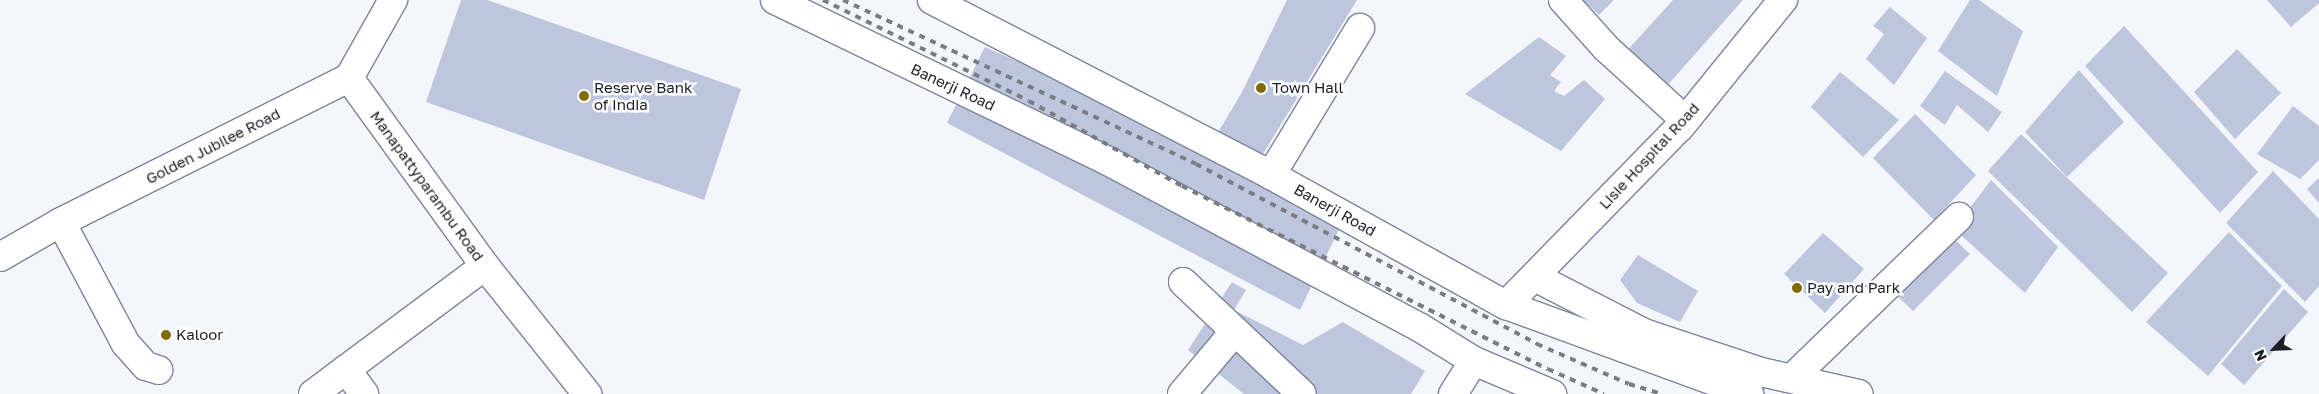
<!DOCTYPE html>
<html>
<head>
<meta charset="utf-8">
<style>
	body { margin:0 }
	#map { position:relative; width:2319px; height:394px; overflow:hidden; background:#f5f6fb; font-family:"Golos Text",sans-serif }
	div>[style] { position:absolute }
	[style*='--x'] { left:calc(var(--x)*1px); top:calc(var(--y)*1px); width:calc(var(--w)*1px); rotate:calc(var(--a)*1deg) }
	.building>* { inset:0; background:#bec6dd }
	.roads { filter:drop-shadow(1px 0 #7d849a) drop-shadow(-1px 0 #7d849a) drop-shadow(0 1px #7d849a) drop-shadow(0 -1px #7d849a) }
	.minor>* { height:28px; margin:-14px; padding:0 14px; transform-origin:14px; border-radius:14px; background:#fff }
	.major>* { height:28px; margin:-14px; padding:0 14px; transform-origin:14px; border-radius:14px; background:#fff }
	.rail>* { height:4px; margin-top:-2px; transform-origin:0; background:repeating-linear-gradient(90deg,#7a7c83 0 6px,transparent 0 12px) }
	.dots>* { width:14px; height:14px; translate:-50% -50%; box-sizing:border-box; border:2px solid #fff; border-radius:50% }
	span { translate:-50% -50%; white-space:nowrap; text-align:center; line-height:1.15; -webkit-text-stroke:5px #fff; paint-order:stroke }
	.poi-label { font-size:15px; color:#1c1f28 }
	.left { translate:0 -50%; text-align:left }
	.street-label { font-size:15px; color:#1c1f28 }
	.north { position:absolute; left:2249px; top:324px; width:50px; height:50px; -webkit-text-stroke:4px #fff; paint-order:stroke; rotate:245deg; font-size:14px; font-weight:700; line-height:20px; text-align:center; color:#1c1f28 }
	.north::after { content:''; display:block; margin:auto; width:18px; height:22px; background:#1c1f28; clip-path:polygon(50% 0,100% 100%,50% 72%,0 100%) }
</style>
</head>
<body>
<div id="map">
	<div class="building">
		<div style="clip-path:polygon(461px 0,487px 0,741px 89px,704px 200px,426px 102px)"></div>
		<div style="clip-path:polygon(1287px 0,1357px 0,1260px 159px,1216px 136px,1242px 92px)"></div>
		<div style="clip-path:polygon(1583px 0,1614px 0,1599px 15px)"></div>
		<div style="clip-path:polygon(1673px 0,1743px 0,1665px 88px,1623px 55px)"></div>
		<div style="clip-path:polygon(1970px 0,1979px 0,2023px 31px,1997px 96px,1938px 51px)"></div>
		<div style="clip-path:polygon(2267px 0,2319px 0,2319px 3px,2291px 27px)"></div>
		<div style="clip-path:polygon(1890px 7px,1927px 38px,1894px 85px,1866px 59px,1884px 34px,1873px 26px)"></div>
		<div style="clip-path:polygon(2124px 26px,2258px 172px,2220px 213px,2085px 66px)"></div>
		<div style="clip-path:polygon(1539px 37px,1566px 56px,1550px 75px,1561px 82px,1554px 91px,1564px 96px,1584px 80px,1605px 99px,1561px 151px,1465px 94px)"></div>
		<div style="clip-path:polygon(985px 47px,1212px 147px,1342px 223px,1300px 310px,947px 123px)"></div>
		<div style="clip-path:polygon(2237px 49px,2281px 93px,2235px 139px,2194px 92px)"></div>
		<div style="clip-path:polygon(2079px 70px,2124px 122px,2067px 177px,2025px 132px)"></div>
		<div style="clip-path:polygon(1945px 71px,2002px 112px,1988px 132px,1957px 105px,1945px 125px,1920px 106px)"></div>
		<div style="clip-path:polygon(1840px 72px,1899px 120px,1863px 157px,1811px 107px)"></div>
		<div style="clip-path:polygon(2293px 106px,2319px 126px,2319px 160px,2300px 179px,2257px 154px)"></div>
		<div style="clip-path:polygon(1915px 114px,1976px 175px,1934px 220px,1873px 158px)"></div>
		<div style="clip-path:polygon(2021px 134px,2168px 273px,2132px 312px,1988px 171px)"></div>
		<div style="clip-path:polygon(2273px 171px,2319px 219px,2319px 286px,2305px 302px,2226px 223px)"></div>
		<div style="clip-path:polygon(2319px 178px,2319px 203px,2307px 189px)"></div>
		<div style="clip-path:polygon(1991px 180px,2058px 247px,2025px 293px,1954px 229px)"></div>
		<div style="clip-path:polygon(1947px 232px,1970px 254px,1913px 311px,1890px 289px)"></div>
		<div style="clip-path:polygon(2229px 232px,2282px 286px,2208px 376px,2146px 322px)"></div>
		<div style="clip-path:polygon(1823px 233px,1864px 269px,1825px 313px,1784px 274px)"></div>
		<div style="clip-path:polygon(1638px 255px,1698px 291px,1680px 322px,1637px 303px,1620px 280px)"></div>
		<div style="clip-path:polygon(1232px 282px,1246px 290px,1234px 310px,1303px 345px,1343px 322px,1425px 371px,1411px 394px,1244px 394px,1188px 350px)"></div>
		<div style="clip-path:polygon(2284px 289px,2308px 312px,2244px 385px,2221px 364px)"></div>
	</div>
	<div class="roads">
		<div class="minor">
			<div style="--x:1563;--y:0;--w:64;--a:48.1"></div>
			<div style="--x:1606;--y:48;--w:107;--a:42.3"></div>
			<div style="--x:1271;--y:175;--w:172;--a:-58.8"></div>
			<div style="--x:61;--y:222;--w:138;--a:62"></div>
			<div style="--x:126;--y:344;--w:30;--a:48"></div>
			<div style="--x:146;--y:366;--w:13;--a:18"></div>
			<div style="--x:0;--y:257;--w:70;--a:-29.8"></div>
			<div style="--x:61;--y:222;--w:322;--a:-26.6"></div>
			<div style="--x:349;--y:78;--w:90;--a:-60.6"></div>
			<div style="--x:485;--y:266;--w:164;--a:51.4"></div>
			<div style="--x:1535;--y:277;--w:123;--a:27.2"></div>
			<div style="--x:1644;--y:333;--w:123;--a:18.4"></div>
			<div style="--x:1761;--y:372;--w:100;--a:12.7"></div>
			<div style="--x:1183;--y:282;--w:163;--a:43.3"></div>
			<div style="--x:1506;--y:305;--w:249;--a:-45.7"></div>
			<div style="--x:1680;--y:127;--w:164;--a:-51"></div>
			<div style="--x:346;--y:369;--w:31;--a:54"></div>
			<div style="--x:1792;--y:378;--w:232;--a:-44"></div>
			<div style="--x:313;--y:394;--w:214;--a:-36.7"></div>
			<div style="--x:485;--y:266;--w:232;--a:-125.9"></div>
			<div style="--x:1182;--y:394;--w:82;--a:-49.9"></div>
			<div style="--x:1453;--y:394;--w:39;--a:-58"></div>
		</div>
		<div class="major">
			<div style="--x:775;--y:0;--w:370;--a:25.8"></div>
			<div style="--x:1108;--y:161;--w:353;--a:28.1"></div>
			<div style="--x:1419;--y:327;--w:65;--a:31.7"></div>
			<div style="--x:1474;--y:361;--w:85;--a:22.9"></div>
			<div style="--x:932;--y:0;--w:382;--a:27.3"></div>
			<div style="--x:1271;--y:175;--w:269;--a:29"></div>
			<div style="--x:1506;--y:305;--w:259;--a:20.1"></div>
		</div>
	</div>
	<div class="rail">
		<div style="--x:823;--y:0;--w:229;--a:26.1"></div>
		<div style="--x:1029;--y:101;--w:175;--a:29.1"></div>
		<div style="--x:1182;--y:186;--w:409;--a:26.6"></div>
		<div style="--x:1548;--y:369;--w:61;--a:24.1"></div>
		<div style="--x:843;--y:0;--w:389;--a:24.9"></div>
		<div style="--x:1196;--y:164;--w:386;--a:27.8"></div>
		<div style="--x:1537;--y:344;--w:100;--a:23.5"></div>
		<div style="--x:1629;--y:384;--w:34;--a:17"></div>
	</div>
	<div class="dots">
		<div style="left:1261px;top:88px;background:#7d6c07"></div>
		<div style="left:584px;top:96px;background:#7d6c07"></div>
		<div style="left:1797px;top:288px;background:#7d6c07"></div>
		<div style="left:166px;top:335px;background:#7d6c07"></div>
	</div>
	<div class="poi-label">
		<span class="left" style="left:594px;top:96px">Reserve Bank<br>of India</span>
		<span class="left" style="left:1272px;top:88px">Town Hall</span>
		<span class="left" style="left:1807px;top:288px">Pay and Park</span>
		<span class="left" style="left:176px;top:335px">Kaloor</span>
	</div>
	<div class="street-label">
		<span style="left:953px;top:87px;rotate:25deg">Banerji Road</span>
		<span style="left:213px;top:146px;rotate:-27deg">Golden Jubilee Road</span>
		<span style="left:1649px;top:156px;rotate:-47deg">Lisie Hospital Road</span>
		<span style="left:427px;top:186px;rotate:54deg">Manapattyparambu Road</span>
		<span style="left:1335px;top:210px;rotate:29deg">Banerji Road</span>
	</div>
	<div class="north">N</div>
</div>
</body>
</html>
